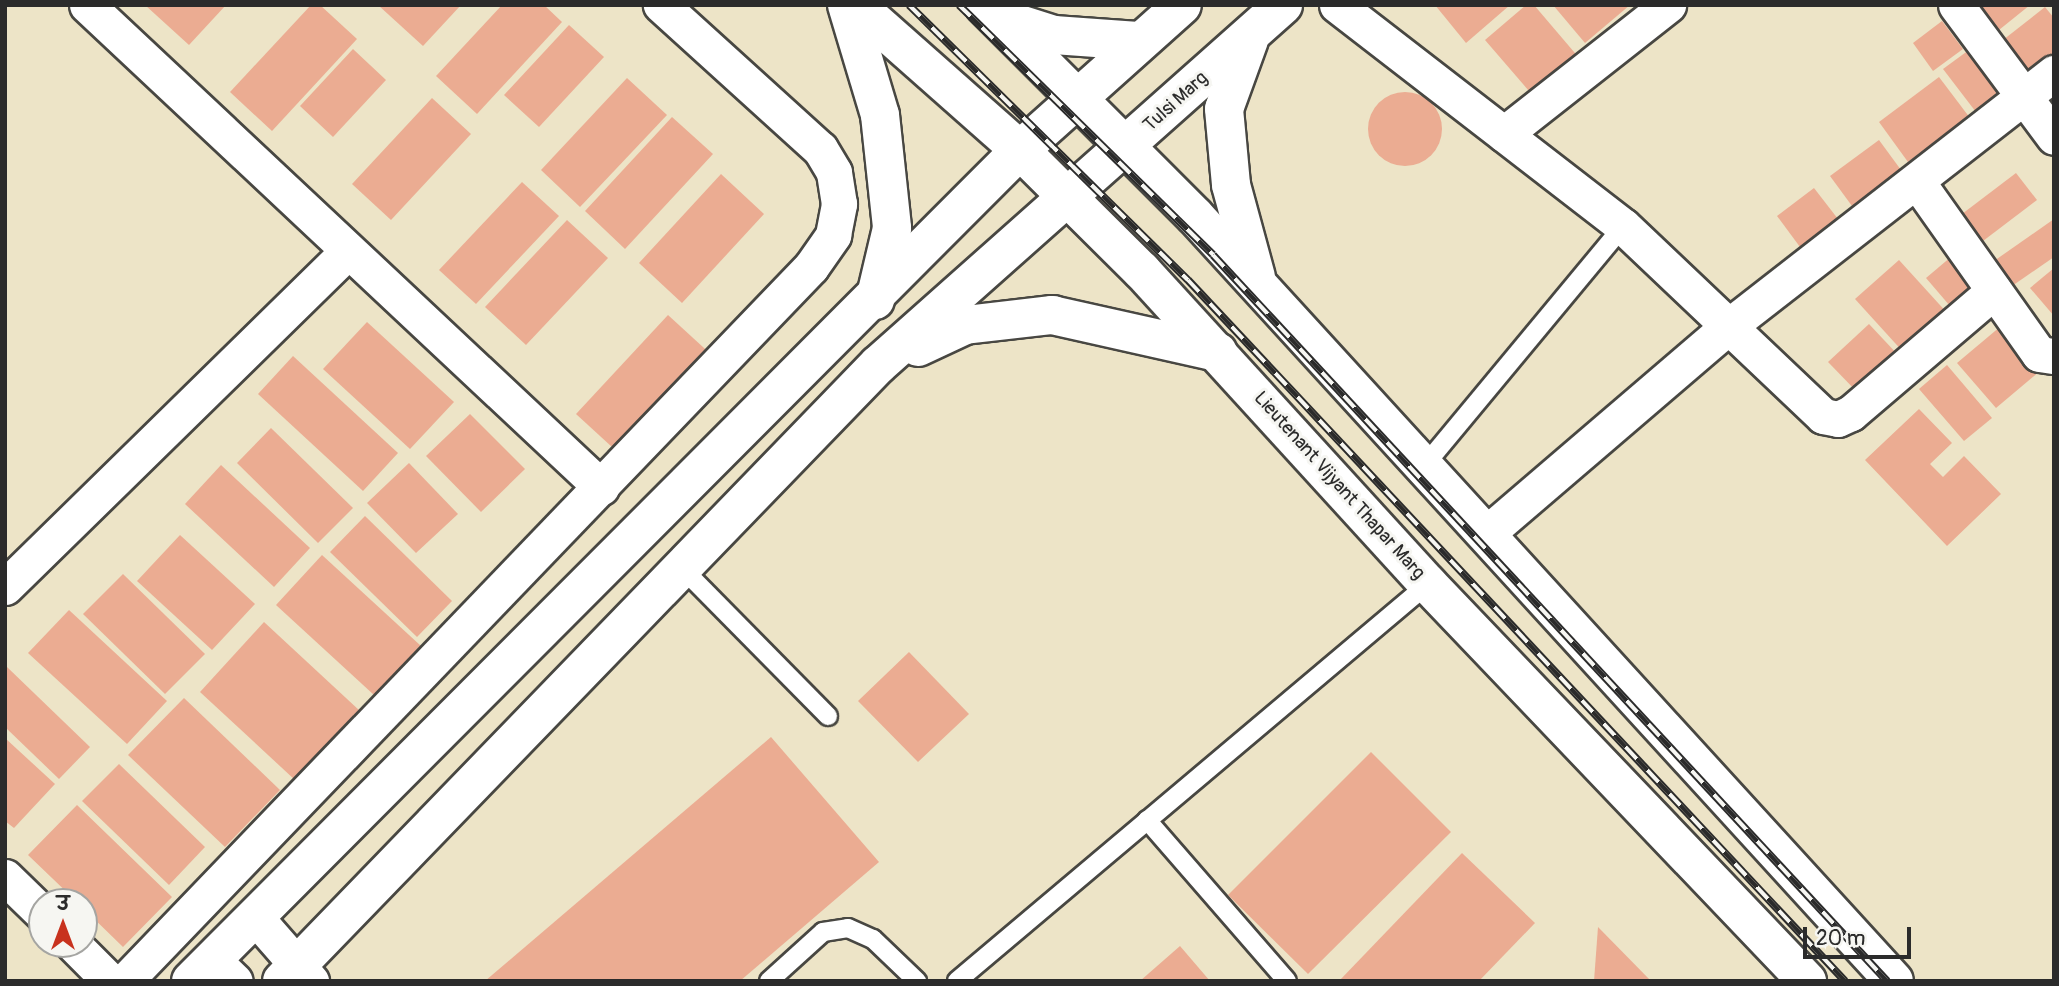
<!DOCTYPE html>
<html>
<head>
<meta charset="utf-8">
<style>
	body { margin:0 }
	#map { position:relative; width:2059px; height:986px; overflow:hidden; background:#ede4c7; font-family:Pangolin,"Playpen Sans Deva",sans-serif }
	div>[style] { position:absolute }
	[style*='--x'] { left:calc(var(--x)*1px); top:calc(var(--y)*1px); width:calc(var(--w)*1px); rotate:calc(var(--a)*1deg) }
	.building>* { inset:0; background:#ebac92 }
	.round { border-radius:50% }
	.roads { filter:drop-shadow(2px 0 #484742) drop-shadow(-2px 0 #484742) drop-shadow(0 2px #484742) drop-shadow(0 -2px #484742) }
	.lane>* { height:18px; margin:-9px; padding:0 9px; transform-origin:9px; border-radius:9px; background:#fff }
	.street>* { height:35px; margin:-17.5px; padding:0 17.5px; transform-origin:17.5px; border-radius:17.5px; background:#fff }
	.secondary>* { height:38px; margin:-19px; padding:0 19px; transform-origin:19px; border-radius:19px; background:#fff }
	.rail>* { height:8px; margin-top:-4px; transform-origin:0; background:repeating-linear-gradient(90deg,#f6f6f2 0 16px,#2b2b2b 0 32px); box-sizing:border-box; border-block:2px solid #2b2b2b }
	span { translate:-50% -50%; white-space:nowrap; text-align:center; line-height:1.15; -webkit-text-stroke:6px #f6f6f2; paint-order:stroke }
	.street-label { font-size:19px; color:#2b2b2b }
	.frame { position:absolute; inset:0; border:7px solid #2b2b2b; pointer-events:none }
	.north { position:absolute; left:28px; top:888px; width:70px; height:70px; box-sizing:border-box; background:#f6f6f2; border:2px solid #a5a5a2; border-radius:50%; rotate:0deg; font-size:19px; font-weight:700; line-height:28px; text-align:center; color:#2b2b2b }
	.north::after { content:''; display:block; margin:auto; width:24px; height:32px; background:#c8321e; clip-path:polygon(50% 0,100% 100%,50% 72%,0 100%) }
	.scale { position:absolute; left:1803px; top:927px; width:108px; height:32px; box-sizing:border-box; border:4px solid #2b2b2b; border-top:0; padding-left:9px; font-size:21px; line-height:24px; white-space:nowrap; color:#2b2b2b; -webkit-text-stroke:5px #f6f6f2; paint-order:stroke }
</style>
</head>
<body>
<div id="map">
	<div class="building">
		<div style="clip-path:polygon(145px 5px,226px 5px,189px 45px)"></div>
		<div style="clip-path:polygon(311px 5px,320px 5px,357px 39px,272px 131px,230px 92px)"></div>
		<div style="clip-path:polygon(378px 5px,461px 5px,423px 46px)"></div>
		<div style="clip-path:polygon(502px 5px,544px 5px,562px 22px,477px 114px,436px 76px)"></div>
		<div style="clip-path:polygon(1435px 5px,1510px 5px,1466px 43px)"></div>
		<div style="clip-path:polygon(1526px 5px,1534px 5px,1580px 59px,1535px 98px,1485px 40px)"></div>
		<div style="clip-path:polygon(1553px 5px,1630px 5px,1585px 43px)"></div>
		<div style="clip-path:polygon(1972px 5px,2030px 5px,1994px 34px)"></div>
		<div style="clip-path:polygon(2045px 7px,2054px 18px,2054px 65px,2035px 80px,2003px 40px)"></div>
		<div style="clip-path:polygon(1942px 21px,1963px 49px,1933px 71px,1913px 43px)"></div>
		<div style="clip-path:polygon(569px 25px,604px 57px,539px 127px,504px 95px)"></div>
		<div style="clip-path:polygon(1973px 47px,2008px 95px,1979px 116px,1943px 69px)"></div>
		<div style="clip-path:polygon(353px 49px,386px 80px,333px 137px,300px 106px)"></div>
		<div style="clip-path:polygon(1939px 77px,1970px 118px,1908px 162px,1879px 122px)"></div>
		<div style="clip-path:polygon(627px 78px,667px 115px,580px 207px,541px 170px)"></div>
		<div class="round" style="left:1368px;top:92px;width:74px;height:74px"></div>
		<div style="clip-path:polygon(432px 98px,471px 134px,391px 220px,352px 184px)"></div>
		<div style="clip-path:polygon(672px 117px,713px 154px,625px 249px,585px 211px)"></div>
		<div style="clip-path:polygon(1879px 140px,1901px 170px,1852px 206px,1830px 176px)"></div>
		<div style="clip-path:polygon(2016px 173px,2037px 200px,1983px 241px,1962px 214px)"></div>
		<div style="clip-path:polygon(721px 174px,764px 214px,682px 303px,639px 263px)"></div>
		<div style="clip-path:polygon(522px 182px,559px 216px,476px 304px,439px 270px)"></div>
		<div style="clip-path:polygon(1814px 188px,1838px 219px,1800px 247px,1777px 216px)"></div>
		<div style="clip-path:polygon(2054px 219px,2054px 257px,2012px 286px,1994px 261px)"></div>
		<div style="clip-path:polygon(567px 220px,608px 258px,526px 345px,485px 307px)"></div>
		<div style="clip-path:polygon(1958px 251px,1982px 279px,1950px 306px,1926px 278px)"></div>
		<div style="clip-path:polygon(1899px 260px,1949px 315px,1905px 354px,1855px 299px)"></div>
		<div style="clip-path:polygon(2054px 268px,2054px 316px,2030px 288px)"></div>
		<div style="clip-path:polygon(668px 315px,716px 359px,624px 458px,576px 414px)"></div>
		<div style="clip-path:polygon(367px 322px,454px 402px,410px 449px,323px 369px)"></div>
		<div style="clip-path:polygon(1869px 324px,1899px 356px,1859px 394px,1828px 362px)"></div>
		<div style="clip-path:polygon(2001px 326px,2040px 371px,1996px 408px,1957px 363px)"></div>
		<div style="clip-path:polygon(293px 356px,398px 453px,363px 491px,258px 394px)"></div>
		<div style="clip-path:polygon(1947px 365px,1992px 418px,1964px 441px,1919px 389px)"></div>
		<div style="clip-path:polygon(1919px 409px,1952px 443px,1930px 464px,1943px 477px,1964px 456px,2001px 494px,1947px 546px,1865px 460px)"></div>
		<div style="clip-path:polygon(470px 414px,525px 469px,481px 512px,426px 456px)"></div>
		<div style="clip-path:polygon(271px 428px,353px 508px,318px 543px,237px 463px)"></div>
		<div style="clip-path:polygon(409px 463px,458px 514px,416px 553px,367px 503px)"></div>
		<div style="clip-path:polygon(221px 465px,310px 548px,274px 587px,185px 504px)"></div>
		<div style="clip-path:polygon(365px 516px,452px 601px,417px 637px,330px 552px)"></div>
		<div style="clip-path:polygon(180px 535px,255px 604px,212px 650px,137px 581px)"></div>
		<div style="clip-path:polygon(322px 555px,421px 646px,374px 695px,276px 605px)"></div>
		<div style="clip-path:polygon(123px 574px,205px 654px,165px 694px,83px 614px)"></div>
		<div style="clip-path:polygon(69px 610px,167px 701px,127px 744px,28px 653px)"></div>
		<div style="clip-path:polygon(264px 622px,360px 711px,295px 780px,200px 692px)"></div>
		<div style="clip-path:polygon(909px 652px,969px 714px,918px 762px,858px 701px)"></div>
		<div style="clip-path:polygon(7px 667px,90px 747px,59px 779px,5px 727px)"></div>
		<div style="clip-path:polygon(184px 698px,280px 790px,225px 847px,128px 755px)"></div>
		<div style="clip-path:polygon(771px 737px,879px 862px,740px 981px,485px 981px)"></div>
		<div style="clip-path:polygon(5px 738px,55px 784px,14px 828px,5px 821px)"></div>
		<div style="clip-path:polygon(1371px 752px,1451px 832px,1308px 974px,1228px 895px)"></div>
		<div style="clip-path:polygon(119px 764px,205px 847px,169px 885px,82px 801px)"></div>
		<div style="clip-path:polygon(77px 805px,172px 897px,123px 947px,84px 909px,84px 902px,77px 902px,28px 855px)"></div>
		<div style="clip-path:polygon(1462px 853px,1535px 923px,1479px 981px,1339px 981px)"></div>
		<div style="clip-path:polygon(1598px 927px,1651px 981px,1594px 981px)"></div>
		<div style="clip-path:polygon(1180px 946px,1210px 981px,1140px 981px)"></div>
	</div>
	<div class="roads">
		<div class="lane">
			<div style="--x:1424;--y:466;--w:312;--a:-50.3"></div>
			<div style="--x:682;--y:568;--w:208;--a:45.4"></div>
			<div style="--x:1147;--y:820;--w:213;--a:49"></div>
			<div style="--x:769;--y:981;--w:73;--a:-42.2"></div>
			<div style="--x:823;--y:932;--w:25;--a:-9"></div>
			<div style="--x:848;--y:928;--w:27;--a:24"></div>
			<div style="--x:873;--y:939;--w:61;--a:43.7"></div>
			<div style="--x:957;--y:981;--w:616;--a:-40.13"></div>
		</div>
		<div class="street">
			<div style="--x:87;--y:5;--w:705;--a:43.16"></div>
			<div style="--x:1337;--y:5;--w:361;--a:37.7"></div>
			<div style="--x:1623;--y:226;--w:276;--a:43.5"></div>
			<div style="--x:1823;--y:416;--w:15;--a:11"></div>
			<div style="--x:1838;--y:419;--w:14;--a:-25"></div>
			<div style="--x:1851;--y:413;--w:188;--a:-40.5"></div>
			<div style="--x:1956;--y:5;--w:164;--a:53.4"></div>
			<div style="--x:1504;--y:134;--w:209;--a:-38.2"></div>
			<div style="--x:1918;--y:183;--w:209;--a:54.7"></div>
			<div style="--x:2039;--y:354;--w:15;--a:8"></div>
			<div style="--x:1486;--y:534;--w:320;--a:-40.6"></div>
			<div style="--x:1729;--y:326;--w:412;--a:-37.9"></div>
			<div style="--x:5;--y:587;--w:479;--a:-44.4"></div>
			<div style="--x:5;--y:877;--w:52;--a:44.2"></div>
			<div style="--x:256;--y:918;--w:84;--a:48.9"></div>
			<div style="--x:73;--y:944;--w:52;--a:45"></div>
			<div style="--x:213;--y:960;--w:30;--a:44"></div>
			<div style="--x:125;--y:981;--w:990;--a:-46.15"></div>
			<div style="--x:811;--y:267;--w:39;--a:-55"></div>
			<div style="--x:833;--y:235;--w:32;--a:-79"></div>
			<div style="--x:839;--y:204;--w:32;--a:-99"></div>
			<div style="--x:834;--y:172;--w:27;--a:-121"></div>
			<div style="--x:820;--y:149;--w:215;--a:-137.8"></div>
		</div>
		<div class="secondary">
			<div style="--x:847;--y:5;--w:115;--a:73.3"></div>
			<div style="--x:880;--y:115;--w:114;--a:83.9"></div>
			<div style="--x:892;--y:228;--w:74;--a:103.3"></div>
			<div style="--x:856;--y:5;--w:219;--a:41.5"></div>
			<div style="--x:1020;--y:150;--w:172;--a:44.8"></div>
			<div style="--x:1142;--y:271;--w:424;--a:47.6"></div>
			<div style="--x:1428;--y:584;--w:549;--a:46.33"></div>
			<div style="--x:984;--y:5;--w:298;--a:45"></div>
			<div style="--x:1195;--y:216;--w:1036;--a:47.58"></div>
			<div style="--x:1003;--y:19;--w:53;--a:17.4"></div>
			<div style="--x:1054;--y:35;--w:84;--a:4.1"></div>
			<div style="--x:1249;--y:40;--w:73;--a:109.9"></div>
			<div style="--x:1224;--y:109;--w:76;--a:84.7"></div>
			<div style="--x:1231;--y:185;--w:95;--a:74.8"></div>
			<div style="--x:918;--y:347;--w:52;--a:-25.1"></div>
			<div style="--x:965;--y:325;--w:88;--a:-6.6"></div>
			<div style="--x:1052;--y:315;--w:170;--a:12.6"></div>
			<div style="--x:191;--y:981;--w:1174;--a:-45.07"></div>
			<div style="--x:1020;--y:150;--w:217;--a:-41.8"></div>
			<div style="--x:282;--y:981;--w:857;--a:-45.95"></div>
			<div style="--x:878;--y:365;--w:542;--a:-41.63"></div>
		</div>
	</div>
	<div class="rail">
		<div style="--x:909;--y:5;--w:392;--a:44.6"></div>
		<div style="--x:1188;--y:280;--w:961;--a:46.86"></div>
		<div style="--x:959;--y:5;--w:356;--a:44.5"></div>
		<div style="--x:1213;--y:255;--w:991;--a:47.13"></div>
	</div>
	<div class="street-label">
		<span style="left:1176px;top:102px;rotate:-42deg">Tulsi Marg</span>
		<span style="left:1339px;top:486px;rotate:48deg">Lieutenant Vijyant Thapar Marg</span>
	</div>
	<div class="frame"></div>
	<div class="north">उ</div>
	<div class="scale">20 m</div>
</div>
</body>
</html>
